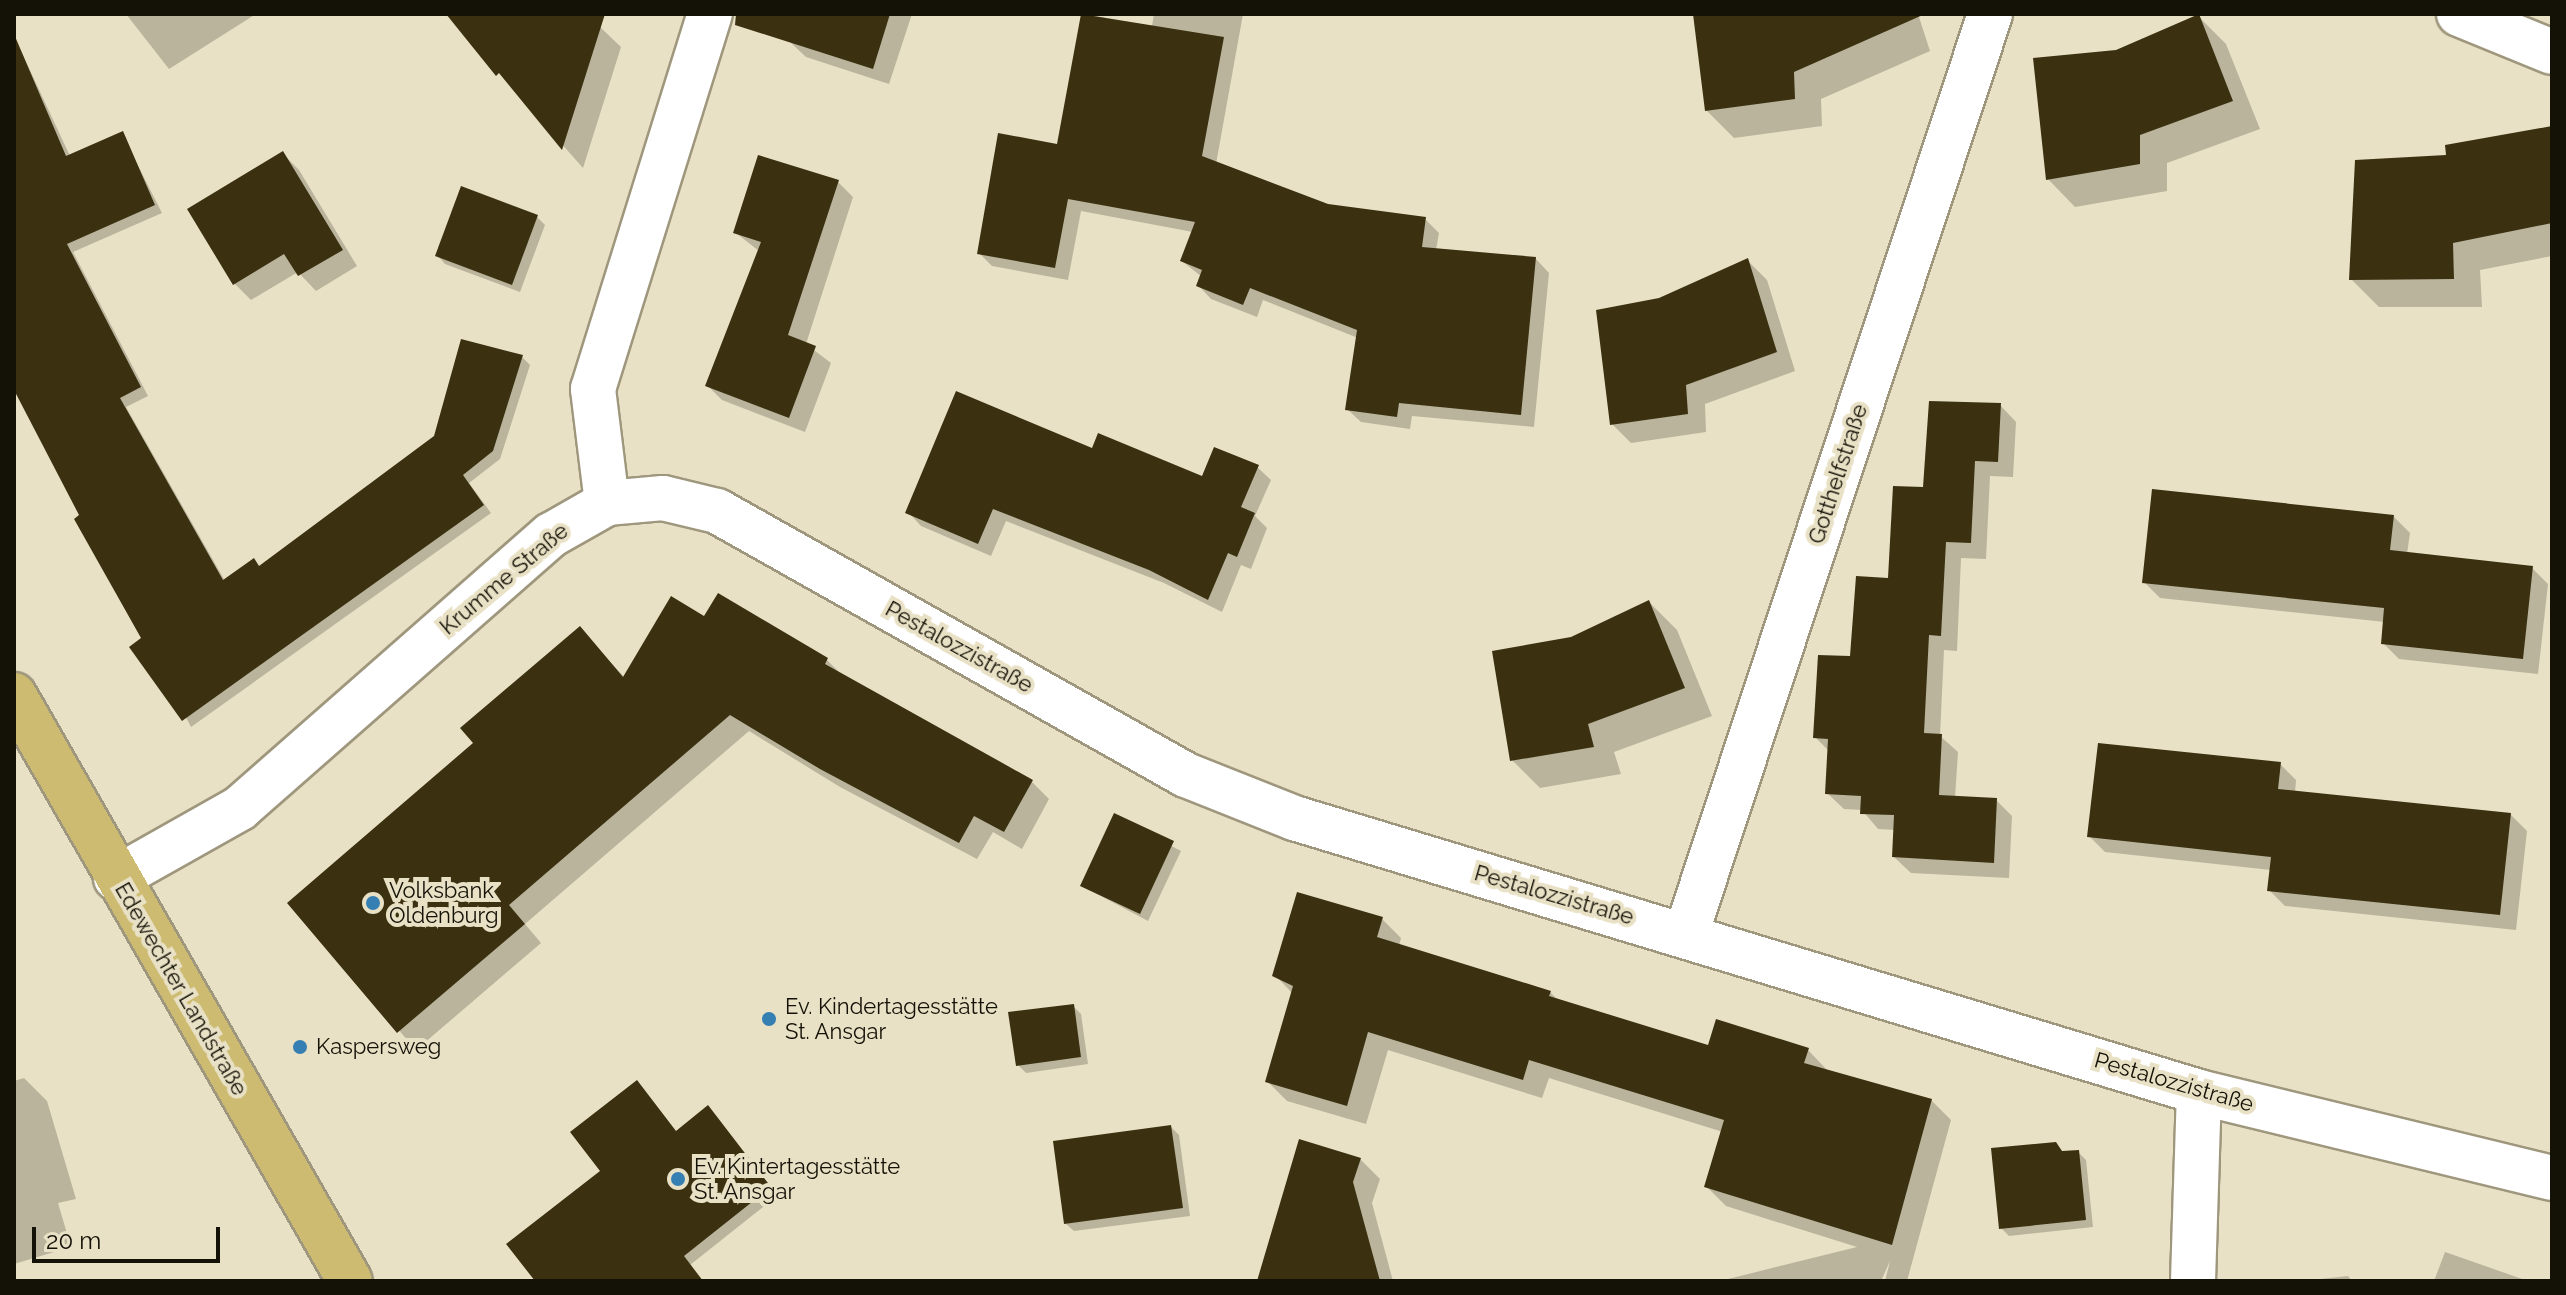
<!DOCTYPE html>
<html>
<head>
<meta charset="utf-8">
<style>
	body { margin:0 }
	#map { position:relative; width:2566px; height:1295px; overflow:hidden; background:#e9e1c5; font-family:Raleway,sans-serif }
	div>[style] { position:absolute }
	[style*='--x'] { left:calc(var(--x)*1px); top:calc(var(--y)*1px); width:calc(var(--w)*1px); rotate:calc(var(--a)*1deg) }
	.shadow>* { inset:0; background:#0003 }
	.building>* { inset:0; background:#3b3111 }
	.roads { filter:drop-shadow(2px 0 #9f977d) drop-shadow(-2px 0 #9f977d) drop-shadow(0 2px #9f977d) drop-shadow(0 -2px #9f977d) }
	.minor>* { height:44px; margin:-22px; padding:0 22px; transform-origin:22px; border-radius:22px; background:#fff }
	.major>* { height:44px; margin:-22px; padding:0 22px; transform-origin:22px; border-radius:22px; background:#cdbb71 }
	.dots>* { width:22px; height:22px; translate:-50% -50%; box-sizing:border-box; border:4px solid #e9e1c5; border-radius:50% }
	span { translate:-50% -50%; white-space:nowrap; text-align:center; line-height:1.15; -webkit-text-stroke:8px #e9e1c5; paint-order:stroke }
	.street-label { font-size:22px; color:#141107 }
	.poi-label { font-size:22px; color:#141107 }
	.left { translate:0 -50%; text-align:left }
	.frame { position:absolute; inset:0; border:16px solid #141107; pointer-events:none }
	.scale { position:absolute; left:32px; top:1227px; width:188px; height:36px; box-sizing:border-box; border:4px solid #141107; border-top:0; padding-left:10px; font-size:24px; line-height:28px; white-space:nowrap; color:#141107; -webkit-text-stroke:6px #e9e1c5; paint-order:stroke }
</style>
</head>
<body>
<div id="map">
	<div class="shadow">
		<div style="clip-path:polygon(126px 14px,256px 14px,169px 69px)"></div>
		<div style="clip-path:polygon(456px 14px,604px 14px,599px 26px,621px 47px,583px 168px,468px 38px)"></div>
		<div style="clip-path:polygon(798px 14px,912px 14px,889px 84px,806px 57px,789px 41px)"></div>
		<div style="clip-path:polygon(1083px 14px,1152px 26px,1154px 14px,1243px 14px,1216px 164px,1327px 206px,1425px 219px,1439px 233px,1436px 250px,1536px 259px,1549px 273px,1534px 427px,1412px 416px,1410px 429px,1361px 422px,1347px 409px,1358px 338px,1263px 300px,1257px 317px,1211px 299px,1198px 285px,1202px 277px,1182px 261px,1193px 232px,1081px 211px,1068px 280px,992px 266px,979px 253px,1059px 147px)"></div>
		<div style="clip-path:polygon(1695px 14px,1918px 14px,1930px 51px,1821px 99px,1822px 126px,1734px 138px,1706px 110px)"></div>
		<div style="clip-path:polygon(2198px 16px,2226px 44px,2260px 129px,2167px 163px,2167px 191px,2075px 207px,2048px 179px,2116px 52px)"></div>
		<div style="clip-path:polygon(14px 36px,70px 156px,122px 134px,162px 213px,73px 252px,148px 396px,126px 407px,225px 581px,254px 561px,260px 567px,435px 438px,522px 357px,530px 365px,500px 459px,469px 483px,491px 513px,191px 727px,14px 385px)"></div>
		<div style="clip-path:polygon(2552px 133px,2552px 256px,2480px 270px,2482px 307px,2379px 307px,2351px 279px)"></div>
		<div style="clip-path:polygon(283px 154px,299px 170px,357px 266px,316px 291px,298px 272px,251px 300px,235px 284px,190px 209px)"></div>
		<div style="clip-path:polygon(838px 182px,853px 197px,806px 344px,831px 363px,805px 432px,722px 400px,707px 385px,759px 251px,736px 233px)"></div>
		<div style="clip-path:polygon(537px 217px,545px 225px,520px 292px,445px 264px,438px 256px)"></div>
		<div style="clip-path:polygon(1748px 261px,1767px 280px,1795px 371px,1705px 404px,1706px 432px,1631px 443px,1612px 424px,1659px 300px)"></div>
		<div style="clip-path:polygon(2000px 405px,2016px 422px,2013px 477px,1990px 476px,1986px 559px,1961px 558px,1957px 651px,1944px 650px,1940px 736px,1958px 752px,1955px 798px,1996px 800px,2012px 816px,2009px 878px,1911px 873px,1894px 857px,1896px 830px,1878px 829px,1862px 810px,1844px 809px,1827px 793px,1829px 751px,1815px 737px,1890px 580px,1925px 489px)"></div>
		<div style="clip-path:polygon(1093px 451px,1203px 478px,1257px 467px,1271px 480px,1255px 516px,1267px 528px,1251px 569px,1241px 565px,1222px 612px,1164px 583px,1006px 521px,991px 556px,921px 526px,908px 512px)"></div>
		<div style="clip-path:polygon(2394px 517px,2410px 533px,2407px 554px,2532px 568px,2548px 584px,2538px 674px,2399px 659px,2383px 643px,2385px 622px,2160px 598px,2144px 582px)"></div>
		<div style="clip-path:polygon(719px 595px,827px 660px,844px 677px,1032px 782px,1049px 799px,1022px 849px,993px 832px,977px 859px,840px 787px,749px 731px,525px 924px,541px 943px,416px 1050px,289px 903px,476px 744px,580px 629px,625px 678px,705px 619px)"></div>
		<div style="clip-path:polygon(1649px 602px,1677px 630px,1712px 716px,1614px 752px,1621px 774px,1540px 788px,1512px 760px,1571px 639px)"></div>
		<div style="clip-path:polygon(2280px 764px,2296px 780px,2295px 793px,2511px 815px,2527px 831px,2516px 930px,2285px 906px,2269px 890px,2271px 870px,2105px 852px,2089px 836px)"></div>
		<div style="clip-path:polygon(1114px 816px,1181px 851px,1148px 921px,1082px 886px)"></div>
		<div style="clip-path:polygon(1382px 919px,1401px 938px,1399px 946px,1550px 992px,1559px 1001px,1709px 1047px,1808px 1050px,1827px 1070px,1931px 1100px,1951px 1120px,1907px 1281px,1885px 1281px,1890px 1261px,1881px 1281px,1720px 1281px,1857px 1247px,1726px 1206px,1706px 1186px,1723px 1132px,1549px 1078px,1542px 1098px,1388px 1050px,1366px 1124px,1287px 1101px,1267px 1081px,1293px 994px,1275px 975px)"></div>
		<div style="clip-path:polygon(1073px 1006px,1081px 1014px,1088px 1064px,1026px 1073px,1018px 1065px)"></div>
		<div style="clip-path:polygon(24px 1078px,47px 1101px,76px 1199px,58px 1203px,71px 1247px,14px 1264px,14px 1081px)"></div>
		<div style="clip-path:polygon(716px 1116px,777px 1196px,690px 1265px,703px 1281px,538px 1281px,603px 1172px)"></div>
		<div style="clip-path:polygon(1171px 1127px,1179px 1135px,1190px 1216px,1074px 1231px,1066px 1224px)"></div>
		<div style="clip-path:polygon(2055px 1144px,2064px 1153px,2078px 1152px,2086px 1160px,2093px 1227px,2009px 1236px,2001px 1228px)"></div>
		<div style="clip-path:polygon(1360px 1159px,1380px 1179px,1372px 1203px,1393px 1281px,1259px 1281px)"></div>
		<div style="clip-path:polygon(2445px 1252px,2528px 1281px,2434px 1281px)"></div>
		<div style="clip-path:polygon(2348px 1276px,2352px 1281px,2302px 1281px)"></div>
	</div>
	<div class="building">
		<div style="clip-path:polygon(446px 14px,605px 14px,562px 150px,499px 73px,496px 76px)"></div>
		<div style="clip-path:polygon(736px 14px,890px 14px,873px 69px,735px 25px)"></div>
		<div style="clip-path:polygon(1081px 14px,1224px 37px,1202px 156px,1328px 204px,1426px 217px,1422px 247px,1536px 257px,1521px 415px,1399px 403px,1397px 417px,1345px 410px,1357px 330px,1250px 288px,1243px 305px,1196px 286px,1202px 270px,1180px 261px,1195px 222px,1068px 199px,1055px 268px,977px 254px,998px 133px,1057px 144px)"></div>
		<div style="clip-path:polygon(1693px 14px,1925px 14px,1794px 72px,1795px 99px,1705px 111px)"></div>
		<div style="clip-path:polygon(2199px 14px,2233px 101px,2140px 135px,2140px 164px,2046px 180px,2033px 58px,2116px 50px)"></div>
		<div style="clip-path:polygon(14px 34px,66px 156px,123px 131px,155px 205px,67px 244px,141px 387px,120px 398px,223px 580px,254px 558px,259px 566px,434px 436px,461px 339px,523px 355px,493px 451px,463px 475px,484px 505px,182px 721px,129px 647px,141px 638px,74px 519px,79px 515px,14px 390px)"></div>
		<div style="clip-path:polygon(2552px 126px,2552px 223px,2453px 243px,2454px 279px,2349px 280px,2355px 160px,2446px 155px,2445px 145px)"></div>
		<div style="clip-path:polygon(283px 151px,343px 250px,298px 276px,284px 254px,233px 285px,187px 209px)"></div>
		<div style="clip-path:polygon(758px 155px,839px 180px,788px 335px,816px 346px,789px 418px,705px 386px,761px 242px,733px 233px)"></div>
		<div style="clip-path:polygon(461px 186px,538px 215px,512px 285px,435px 256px)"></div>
		<div style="clip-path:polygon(1748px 258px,1777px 352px,1686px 385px,1688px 414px,1610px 425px,1596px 310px,1659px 298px)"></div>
		<div style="clip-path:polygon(956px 391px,1092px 448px,1098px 433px,1202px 476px,1214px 447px,1259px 465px,1241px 507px,1255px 513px,1237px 557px,1228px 553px,1208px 600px,1149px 570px,993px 509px,978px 544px,905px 513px)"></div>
		<div style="clip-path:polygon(1929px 401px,2001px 403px,1998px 462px,1975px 461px,1971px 543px,1946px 542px,1941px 636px,1929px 635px,1924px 733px,1942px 734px,1939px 795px,1997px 798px,1994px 863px,1892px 857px,1894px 815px,1860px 814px,1861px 796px,1825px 794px,1828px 739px,1813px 738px,1818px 655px,1850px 656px,1856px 576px,1888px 578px,1893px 486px,1923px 487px)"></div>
		<div style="clip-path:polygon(2152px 489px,2394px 515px,2390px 550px,2533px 566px,2523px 659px,2381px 644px,2384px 608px,2142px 583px)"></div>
		<div style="clip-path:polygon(718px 593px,828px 658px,825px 664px,1033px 780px,1004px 832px,974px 816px,959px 843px,820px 769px,730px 715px,509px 905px,525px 924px,397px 1033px,287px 903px,473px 743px,460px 728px,580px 626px,623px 677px,671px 596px,704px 616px)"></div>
		<div style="clip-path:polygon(1649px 600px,1685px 688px,1588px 724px,1594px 747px,1510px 761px,1492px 651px,1571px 637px)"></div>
		<div style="clip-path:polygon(2098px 743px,2281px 762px,2278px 789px,2511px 813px,2500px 915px,2267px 891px,2271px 857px,2087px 837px)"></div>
		<div style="clip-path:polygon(1114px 813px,1174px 841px,1140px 914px,1080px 886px)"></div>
		<div style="clip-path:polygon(1297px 892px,1383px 917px,1377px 937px,1551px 991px,1549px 996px,1708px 1045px,1716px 1019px,1809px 1048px,1804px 1063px,1932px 1099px,1892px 1245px,1704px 1187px,1724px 1120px,1529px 1060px,1523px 1080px,1368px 1032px,1347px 1106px,1265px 1082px,1293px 986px,1272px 976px)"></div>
		<div style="clip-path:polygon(1074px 1004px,1081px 1057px,1016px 1066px,1008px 1012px)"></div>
		<div style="clip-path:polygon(637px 1080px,676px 1131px,708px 1105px,771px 1187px,684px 1256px,703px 1281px,535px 1281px,506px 1244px,600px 1171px,570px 1132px)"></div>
		<div style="clip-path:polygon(1171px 1125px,1183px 1208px,1064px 1224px,1053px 1141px)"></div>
		<div style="clip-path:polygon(1299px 1139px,1361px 1158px,1353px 1182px,1380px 1281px,1257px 1281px)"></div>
		<div style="clip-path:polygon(2056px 1142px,2062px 1151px,2079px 1150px,2086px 1220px,1999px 1229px,1991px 1148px)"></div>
	</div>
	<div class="roads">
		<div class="minor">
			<div style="--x:2459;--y:14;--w:100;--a:22.2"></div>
			<div style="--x:607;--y:503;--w:115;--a:-97"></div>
			<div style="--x:593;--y:389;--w:393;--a:-72.7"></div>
			<div style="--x:116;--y:878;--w:142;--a:-29.4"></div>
			<div style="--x:240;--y:808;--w:414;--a:-41.3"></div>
			<div style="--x:551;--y:535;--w:64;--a:-29.7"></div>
			<div style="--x:607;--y:503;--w:56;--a:-5.1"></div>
			<div style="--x:663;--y:498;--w:56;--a:13.5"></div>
			<div style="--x:717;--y:511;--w:538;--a:29.38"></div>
			<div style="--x:1186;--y:775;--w:116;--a:21.7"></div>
			<div style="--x:1294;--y:818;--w:946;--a:16.84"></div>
			<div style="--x:2199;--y:1092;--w:363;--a:13.7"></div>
			<div style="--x:1686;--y:934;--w:969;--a:-71.71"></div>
			<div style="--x:2193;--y:1281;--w:189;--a:-88.2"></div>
		</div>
		<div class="major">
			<div style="--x:14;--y:695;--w:675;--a:60.17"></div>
		</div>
	</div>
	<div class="dots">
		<div style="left:373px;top:903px;background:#367fb3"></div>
		<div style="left:769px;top:1019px;background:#367fb3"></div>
		<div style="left:300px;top:1047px;background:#367fb3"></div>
		<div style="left:678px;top:1179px;background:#367fb3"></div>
	</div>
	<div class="street-label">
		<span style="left:1838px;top:474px;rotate:-72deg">Gotthelfstraße</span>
		<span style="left:504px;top:579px;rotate:-40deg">Krumme Straße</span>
		<span style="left:959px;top:647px;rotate:29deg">Pestalozzistraße</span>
		<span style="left:1554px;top:895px;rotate:16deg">Pestalozzistraße</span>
		<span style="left:181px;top:989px;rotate:60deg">Edewechter Landstraße</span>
		<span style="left:2174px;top:1082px;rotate:16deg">Pestalozzistraße</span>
	</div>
	<div class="poi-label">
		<span class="left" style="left:389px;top:903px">Volksbank<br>Oldenburg</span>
		<span class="left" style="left:785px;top:1019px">Ev. Kindertagesstätte<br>St. Ansgar</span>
		<span class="left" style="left:316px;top:1047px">Kaspersweg</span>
		<span class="left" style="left:694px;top:1179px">Ev. Kintertagesstätte<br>St. Ansgar</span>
	</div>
	<div class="frame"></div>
	<div class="scale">20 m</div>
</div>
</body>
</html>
